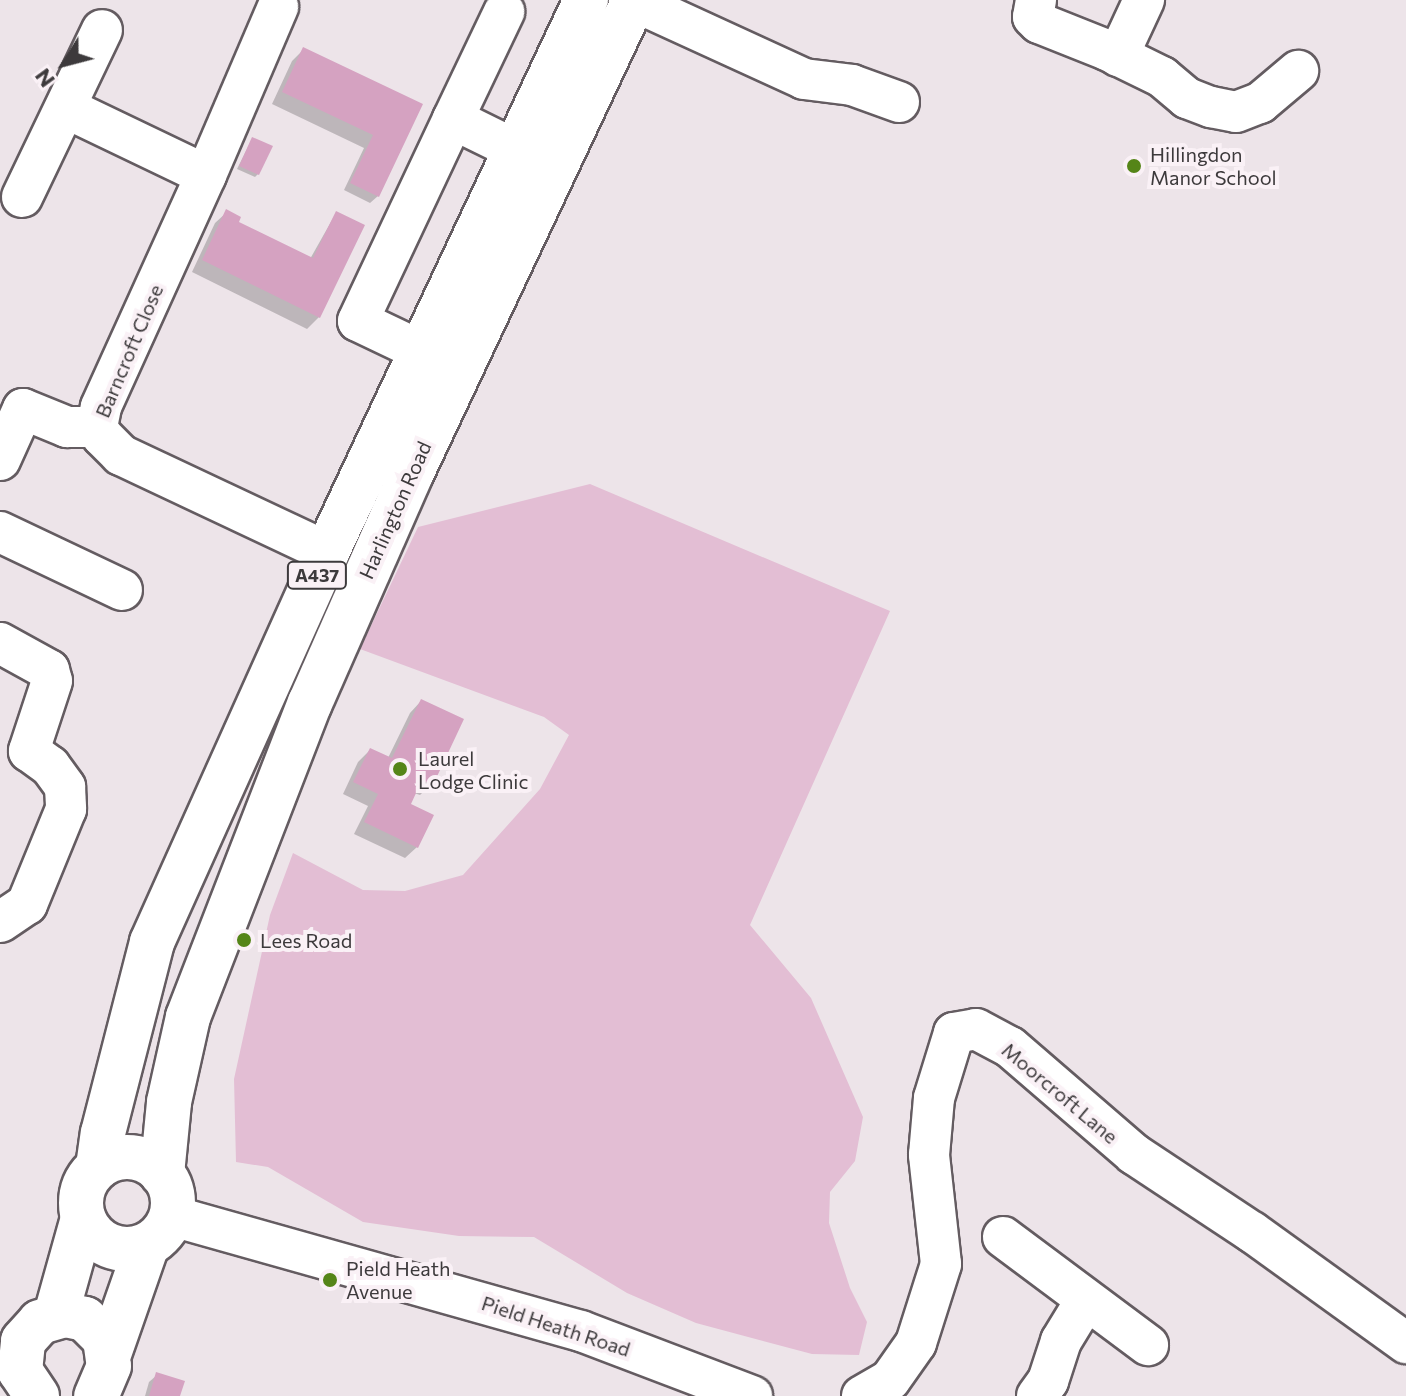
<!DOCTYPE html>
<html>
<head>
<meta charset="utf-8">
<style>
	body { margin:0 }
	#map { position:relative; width:1406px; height:1396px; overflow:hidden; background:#ede4e9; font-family:Commissioner,sans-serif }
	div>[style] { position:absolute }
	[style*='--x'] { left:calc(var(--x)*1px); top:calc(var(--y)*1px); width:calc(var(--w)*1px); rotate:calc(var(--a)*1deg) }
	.green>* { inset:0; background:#e3bed4 }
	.shadow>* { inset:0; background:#0003 }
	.building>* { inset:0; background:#d5a2c1 }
	.roads { filter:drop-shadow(2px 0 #645c61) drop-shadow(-2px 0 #645c61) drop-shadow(0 2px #645c61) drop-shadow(0 -2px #645c61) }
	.minor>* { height:40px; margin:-20px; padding:0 20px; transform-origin:20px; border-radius:20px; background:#fff }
	.major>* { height:44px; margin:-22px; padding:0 22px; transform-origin:22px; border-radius:22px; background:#fff }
	.major>.ring { margin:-22px; padding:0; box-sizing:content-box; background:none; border:44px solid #fff; border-radius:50% }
	.dots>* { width:22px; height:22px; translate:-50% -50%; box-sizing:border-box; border:4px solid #faf1f6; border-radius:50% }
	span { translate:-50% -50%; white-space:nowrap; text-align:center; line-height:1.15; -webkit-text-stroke:8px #faf1f6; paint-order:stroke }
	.shield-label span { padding:2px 6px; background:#faf1f6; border:2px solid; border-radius:6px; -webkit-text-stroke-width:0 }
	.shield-label { font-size:18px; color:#3d3a3c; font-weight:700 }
	.poi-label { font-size:20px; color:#3d3a3c }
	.left { translate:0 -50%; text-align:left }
	.street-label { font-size:20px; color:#3d3a3c }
	.north { position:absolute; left:24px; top:24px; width:80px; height:80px; -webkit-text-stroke:6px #faf1f6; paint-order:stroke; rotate:234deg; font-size:22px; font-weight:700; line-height:32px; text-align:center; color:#3d3a3c }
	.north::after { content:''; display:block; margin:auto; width:28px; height:36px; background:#3d3a3c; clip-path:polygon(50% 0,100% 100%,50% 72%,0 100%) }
</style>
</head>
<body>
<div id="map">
	<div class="green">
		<div style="clip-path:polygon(590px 484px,890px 611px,750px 925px,811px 998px,863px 1117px,855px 1161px,830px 1192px,829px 1223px,850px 1288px,867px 1322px,859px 1355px,812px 1354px,696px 1323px,627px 1293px,534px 1237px,459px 1236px,363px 1222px,268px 1167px,236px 1162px,234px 1079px,270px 915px,293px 853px,363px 890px,405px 891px,463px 875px,540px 789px,569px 735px,544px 717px,360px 649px,418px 527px)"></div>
	</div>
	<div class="shadow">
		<div style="clip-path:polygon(304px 49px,420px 104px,378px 196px,370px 203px,344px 190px,364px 148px,272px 104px,292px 61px)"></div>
		<div style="clip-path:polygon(250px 143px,258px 174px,255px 177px,237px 169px)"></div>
		<div style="clip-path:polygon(227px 212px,236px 223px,310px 259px,336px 213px,319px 317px,307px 329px,192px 272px,215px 223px)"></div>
		<div style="clip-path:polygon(421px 701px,431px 784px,420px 795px,414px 793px,408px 805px,417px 847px,405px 858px,354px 834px,368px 806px,343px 794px,358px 762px,370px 750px,388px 758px,410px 713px)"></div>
		<div style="clip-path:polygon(157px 1375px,178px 1396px,145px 1396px,149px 1382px)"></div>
	</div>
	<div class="building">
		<div style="clip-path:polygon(303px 47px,423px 104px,379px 197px,350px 183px,373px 135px,282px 92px)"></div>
		<div style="clip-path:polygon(252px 137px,273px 146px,259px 175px,239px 166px)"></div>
		<div style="clip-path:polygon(226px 209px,241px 217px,239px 222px,313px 258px,336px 211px,365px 225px,320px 318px,202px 260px)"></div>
		<div style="clip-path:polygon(421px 699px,464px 719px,433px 785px,422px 780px,411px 804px,434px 815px,418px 848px,364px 822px,378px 794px,353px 782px,370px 748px,392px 758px)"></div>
		<div style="clip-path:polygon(156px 1372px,185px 1381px,180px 1396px,149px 1396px)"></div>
	</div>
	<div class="roads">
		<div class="minor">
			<div style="--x:1036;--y:0;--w:17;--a:100"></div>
			<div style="--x:1033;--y:17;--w:8;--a:45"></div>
			<div style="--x:1039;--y:23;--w:73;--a:21.7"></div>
			<div style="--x:1107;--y:50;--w:61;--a:26.1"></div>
			<div style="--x:1162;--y:77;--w:33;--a:40"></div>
			<div style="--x:1187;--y:98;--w:26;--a:21"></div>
			<div style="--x:1211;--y:107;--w:25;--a:11"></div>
			<div style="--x:1236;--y:112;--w:26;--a:-21"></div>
			<div style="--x:1260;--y:103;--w:50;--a:-40.1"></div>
			<div style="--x:634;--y:1;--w:187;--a:24.6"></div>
			<div style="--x:804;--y:79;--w:48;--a:7.1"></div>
			<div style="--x:852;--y:85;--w:50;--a:19.9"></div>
			<div style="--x:1118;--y:56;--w:62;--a:-65.1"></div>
			<div style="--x:66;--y:108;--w:155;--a:25.6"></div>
			<div style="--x:206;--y:175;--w:255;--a:114.4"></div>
			<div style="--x:101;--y:407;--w:20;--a:101"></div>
			<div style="--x:97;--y:427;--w:10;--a:61"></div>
			<div style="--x:102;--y:436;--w:27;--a:45"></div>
			<div style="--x:121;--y:455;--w:228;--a:25.2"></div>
			<div style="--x:453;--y:119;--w:119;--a:-64.5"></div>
			<div style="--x:206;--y:175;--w:183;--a:-66.8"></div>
			<div style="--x:22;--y:197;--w:185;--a:-64.4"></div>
			<div style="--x:423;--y:352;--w:72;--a:-154.5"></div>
			<div style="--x:358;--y:321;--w:223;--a:-64.8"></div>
			<div style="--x:453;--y:119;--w:70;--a:26.2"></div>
			<div style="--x:0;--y:460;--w:56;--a:-65.7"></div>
			<div style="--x:23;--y:409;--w:48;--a:22.2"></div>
			<div style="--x:67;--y:427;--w:30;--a:0"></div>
			<div style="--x:0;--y:532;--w:135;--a:25.4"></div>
			<div style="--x:0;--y:643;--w:56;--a:28.9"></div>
			<div style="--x:49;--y:670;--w:11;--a:75"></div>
			<div style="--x:52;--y:681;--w:74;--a:108.2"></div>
			<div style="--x:29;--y:751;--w:26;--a:36"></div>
			<div style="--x:50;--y:766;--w:26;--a:54"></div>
			<div style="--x:65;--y:787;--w:22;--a:87"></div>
			<div style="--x:66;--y:809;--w:103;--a:112.3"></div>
			<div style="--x:27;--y:904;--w:32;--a:146"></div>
			<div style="--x:172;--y:1216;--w:425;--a:15.7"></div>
			<div style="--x:581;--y:1331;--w:183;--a:20.8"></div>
			<div style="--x:1003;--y:1237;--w:181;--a:36.7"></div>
			<div style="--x:862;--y:1396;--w:32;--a:-30"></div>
			<div style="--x:890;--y:1380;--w:45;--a:-54.9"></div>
			<div style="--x:916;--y:1343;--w:83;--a:-72.4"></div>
			<div style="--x:941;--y:1264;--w:110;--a:-96.3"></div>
			<div style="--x:929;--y:1155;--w:57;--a:-85"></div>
			<div style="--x:934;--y:1098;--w:68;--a:-72.9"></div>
			<div style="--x:954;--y:1033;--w:22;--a:-10"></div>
			<div style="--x:976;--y:1029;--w:38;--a:28"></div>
			<div style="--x:1010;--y:1047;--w:164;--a:40.8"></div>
			<div style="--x:1134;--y:1154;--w:141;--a:33.5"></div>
			<div style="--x:1252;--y:1232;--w:190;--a:35.8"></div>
			<div style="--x:1037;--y:1396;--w:19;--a:-54"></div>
			<div style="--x:1048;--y:1381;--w:42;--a:-72"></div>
			<div style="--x:1061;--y:1341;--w:48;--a:-58.6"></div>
		</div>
		<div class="major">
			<div class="ring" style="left:81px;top:1157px;width:48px;height:48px"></div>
			<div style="--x:98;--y:1167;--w:34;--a:-82"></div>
			<div style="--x:103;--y:1133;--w:197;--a:-75.6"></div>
			<div style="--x:152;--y:942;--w:427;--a:-65.8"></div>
			<div style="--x:327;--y:552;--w:610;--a:-64.86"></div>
			<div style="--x:162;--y:1174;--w:72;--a:-84.4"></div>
			<div style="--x:169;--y:1102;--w:87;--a:-77.4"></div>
			<div style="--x:188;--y:1017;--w:337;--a:-68.8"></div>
			<div style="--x:310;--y:703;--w:250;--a:-66.2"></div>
			<div style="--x:411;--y:474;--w:524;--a:-64.8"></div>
			<div style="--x:56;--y:1315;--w:101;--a:-74.4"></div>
			<div style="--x:109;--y:1354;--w:115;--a:-70.8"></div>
			<div style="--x:37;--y:1396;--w:30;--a:-124"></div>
			<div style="--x:20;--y:1371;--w:30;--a:-84"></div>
			<div style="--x:23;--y:1341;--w:25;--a:-48"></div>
			<div style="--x:40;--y:1322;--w:26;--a:-16"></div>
			<div style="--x:65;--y:1315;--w:20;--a:11"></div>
			<div style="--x:85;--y:1319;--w:28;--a:45"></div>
			<div style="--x:105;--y:1339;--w:27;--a:82"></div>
			<div style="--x:109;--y:1366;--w:33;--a:113"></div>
		</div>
	</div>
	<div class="dots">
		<div style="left:1134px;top:166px;background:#558518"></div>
		<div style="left:400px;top:769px;background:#558518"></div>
		<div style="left:244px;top:940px;background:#558518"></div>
		<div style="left:330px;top:1280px;background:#558518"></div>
	</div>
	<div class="shield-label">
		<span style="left:317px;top:575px">A437</span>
	</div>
	<div class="poi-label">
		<span class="left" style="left:1150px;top:166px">Hillingdon<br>Manor School</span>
		<span class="left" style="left:418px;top:770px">Laurel<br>Lodge Clinic</span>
		<span class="left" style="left:260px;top:940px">Lees Road</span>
		<span class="left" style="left:346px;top:1280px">Pield Heath<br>Avenue</span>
	</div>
	<div class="street-label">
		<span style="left:129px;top:351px;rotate:-67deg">Barncroft Close</span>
		<span style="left:395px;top:510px;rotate:-66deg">Harlington Road</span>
		<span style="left:1060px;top:1093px;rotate:40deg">Moorcroft Lane</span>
		<span style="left:556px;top:1326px;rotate:18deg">Pield Heath Road</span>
	</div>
	<div class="north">N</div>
</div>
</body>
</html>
